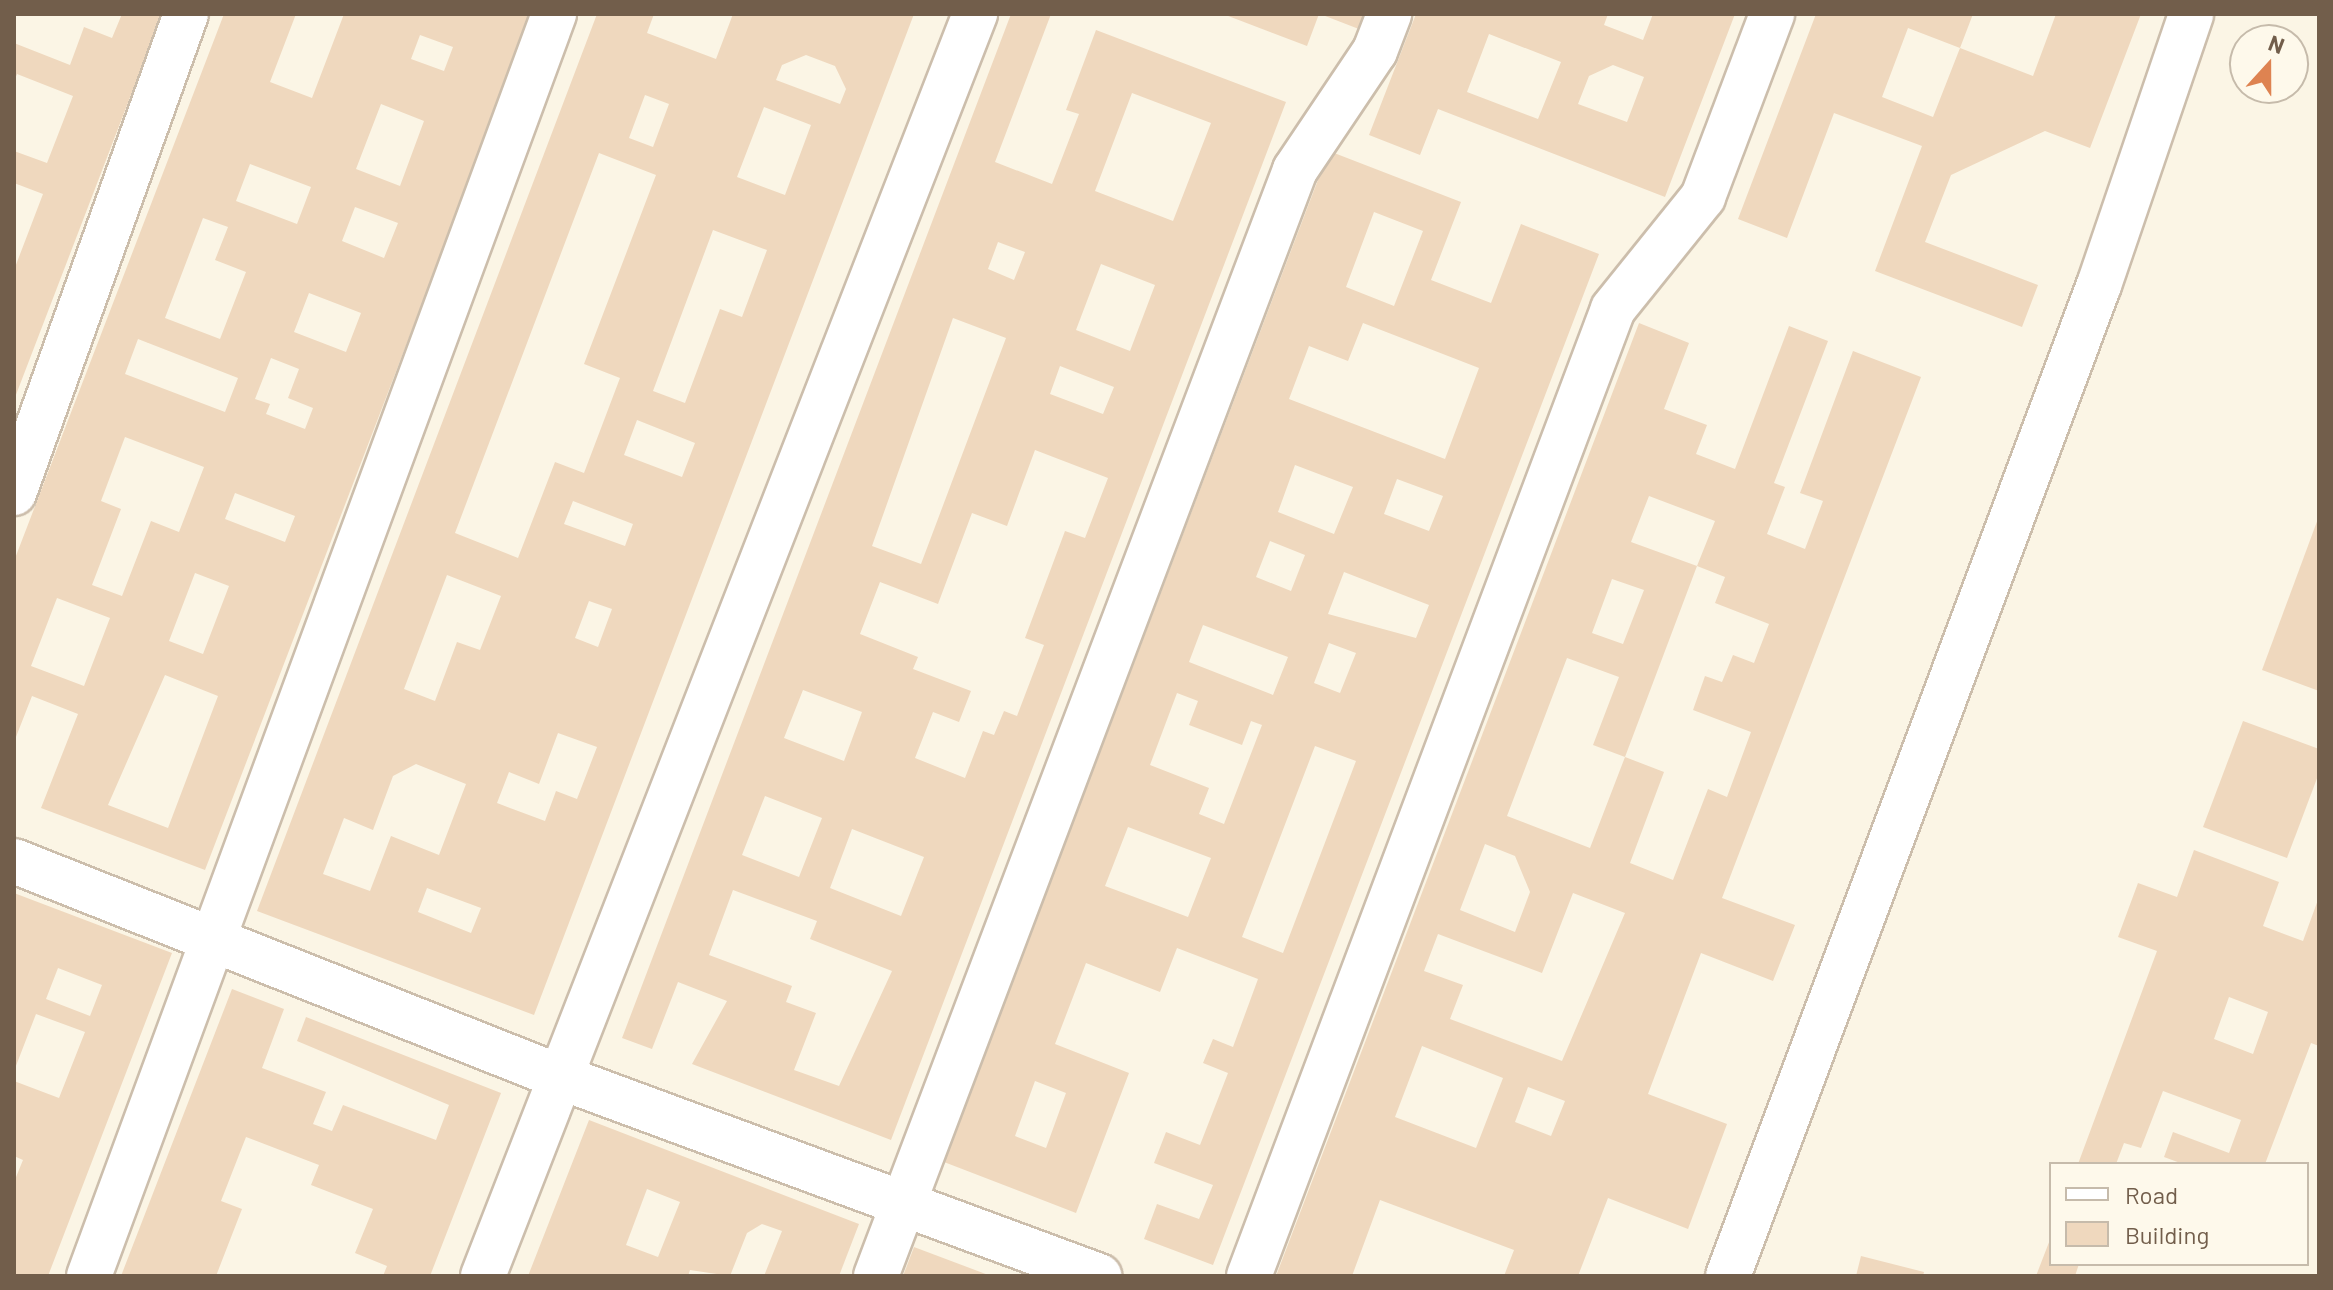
<!DOCTYPE html>
<html>
<head>
<meta charset="utf-8">
<style>
	body { margin:0 }
	#map { position:relative; width:2333px; height:1290px; overflow:hidden; background:#fbf5e5; font-family:Barlow,sans-serif }
	div>[style] { position:absolute }
	[style*='--x'] { left:calc(var(--x)*1px); top:calc(var(--y)*1px); width:calc(var(--w)*1px); rotate:calc(var(--a)*1deg) }
	.building>* { inset:0; background:#efd8be }
	.roads { filter:drop-shadow(2px 0 #ccbeac) drop-shadow(-2px 0 #ccbeac) drop-shadow(0 2px #ccbeac) drop-shadow(0 -2px #ccbeac) }
	.minor>* { height:44px; margin:-22px; padding:0 22px; transform-origin:22px; border-radius:22px; background:#fff }
	span { translate:-50% -50%; white-space:nowrap; text-align:center; line-height:1.15; -webkit-text-stroke:7px #fef9eb; paint-order:stroke }
	.frame { position:absolute; inset:0; border:16px solid #725e4b; pointer-events:none }
	.legend { position:absolute; left:2049px; top:1162px; width:260px; height:104px; box-sizing:border-box; background:#fef9eb; border:2px solid #c6bbab; margin:0; padding:10px 14px; list-style:none; font-size:24px; color:#725e4b }
	.legend li { display:flex; align-items:center; gap:16px; height:40px }
	.legend b { width:40px; border:2px solid #c6bbab }
	.north { position:absolute; left:2229px; top:24px; width:80px; height:80px; box-sizing:border-box; background:#fef9eb; border:2px solid #c6bbab; border-radius:50%; rotate:21deg; font-size:22px; font-weight:700; line-height:32px; text-align:center; color:#725e4b }
	.north::after { content:''; display:block; margin:auto; width:28px; height:36px; background:#de8351; clip-path:polygon(50% 0,100% 100%,50% 72%,0 100%) }
</style>
</head>
<body>
<div id="map">
	<div class="building">
		<div style="clip-path:polygon(122px 14px,162px 14px,14px 400px,14px 270px,43px 194px,14px 183px,14px 151px,47px 163px,73px 96px,17px 74px,14px 81px,14px 43px,70px 65px,84px 27px,112px 38px)"></div>
		<div style="clip-path:polygon(evenodd,224px 14px,296px 14px,270px 82px,312px 98px,344px 14px,533px 14px,205px 870px,41px 808px,78px 714px,32px 696px,14px 742px,14px 561px,224px 14px,420px 35px,453px 47px,444px 71px,411px 59px,420px 35px,224px 14px,381px 104px,424px 121px,400px 186px,356px 169px,381px 104px,224px 14px,250px 164px,311px 187px,297px 224px,236px 201px,250px 164px,224px 14px,355px 207px,398px 223px,384px 258px,342px 241px,355px 207px,224px 14px,203px 218px,228px 227px,215px 260px,246px 272px,220px 339px,165px 318px,203px 218px,224px 14px,309px 293px,361px 313px,346px 352px,294px 332px,309px 293px,224px 14px,138px 339px,238px 378px,225px 412px,125px 374px,138px 339px,224px 14px,271px 358px,299px 369px,288px 398px,313px 408px,305px 429px,266px 414px,270px 404px,255px 399px,271px 358px,224px 14px,125px 437px,204px 467px,179px 532px,151px 521px,122px 596px,92px 585px,121px 509px,101px 501px,125px 437px,224px 14px,235px 493px,295px 516px,285px 542px,225px 519px,235px 493px,224px 14px,195px 573px,229px 586px,203px 654px,169px 641px,195px 573px,224px 14px,57px 598px,110px 618px,84px 686px,31px 666px,57px 598px,224px 14px,165px 675px,218px 696px,168px 828px,108px 805px,165px 675px)"></div>
		<div style="clip-path:polygon(evenodd,597px 14px,654px 14px,647px 33px,716px 59px,733px 14px,914px 14px,534px 1015px,257px 911px,597px 14px,806px 55px,835px 66px,846px 89px,840px 104px,776px 80px,782px 65px,806px 55px,597px 14px,645px 95px,669px 104px,653px 147px,629px 138px,645px 95px,597px 14px,764px 107px,811px 125px,785px 195px,737px 177px,764px 107px,597px 14px,599px 153px,656px 175px,584px 364px,620px 378px,584px 473px,555px 462px,518px 558px,455px 533px,599px 153px,597px 14px,713px 230px,767px 250px,742px 317px,720px 309px,685px 403px,653px 391px,713px 230px,597px 14px,637px 420px,695px 443px,682px 477px,624px 455px,637px 420px,597px 14px,573px 501px,633px 524px,625px 546px,564px 524px,573px 501px,597px 14px,447px 575px,501px 596px,480px 650px,457px 642px,435px 701px,404px 689px,447px 575px,597px 14px,589px 601px,612px 609px,598px 647px,575px 638px,589px 601px,597px 14px,558px 733px,597px 747px,577px 799px,556px 791px,545px 821px,497px 803px,509px 772px,539px 784px,558px 733px,597px 14px,416px 764px,466px 784px,439px 855px,391px 836px,370px 891px,323px 874px,344px 818px,373px 830px,393px 776px,416px 764px,597px 14px,427px 888px,481px 908px,471px 933px,418px 912px,427px 888px)"></div>
		<div style="clip-path:polygon(evenodd,1011px 14px,1051px 14px,995px 162px,1052px 184px,1079px 114px,1066px 110px,1096px 30px,1286px 102px,891px 1140px,692px 1064px,727px 1001px,678px 982px,652px 1049px,622px 1038px,1011px 14px,1132px 93px,1211px 123px,1173px 221px,1095px 191px,1132px 93px,1011px 14px,998px 242px,1025px 252px,1014px 280px,988px 269px,998px 242px,1011px 14px,1101px 264px,1155px 285px,1130px 351px,1076px 330px,1101px 264px,1011px 14px,953px 318px,1006px 338px,921px 564px,872px 546px,953px 318px,1011px 14px,1060px 366px,1114px 387px,1103px 414px,1050px 394px,1060px 366px,1011px 14px,1035px 450px,1108px 478px,1085px 538px,1065px 531px,1025px 638px,1044px 645px,1017px 716px,1004px 711px,994px 735px,983px 731px,965px 778px,915px 758px,933px 712px,959px 722px,971px 691px,913px 669px,918px 657px,860px 634px,880px 582px,938px 604px,972px 513px,1007px 526px,1035px 450px,1011px 14px,803px 690px,862px 712px,844px 761px,784px 738px,803px 690px,1011px 14px,765px 796px,822px 818px,799px 877px,742px 855px,765px 796px,1011px 14px,852px 829px,924px 857px,901px 916px,830px 888px,852px 829px,1011px 14px,733px 890px,817px 921px,810px 939px,892px 971px,839px 1086px,794px 1070px,816px 1013px,786px 1002px,792px 986px,709px 955px,733px 890px)"></div>
		<div style="clip-path:polygon(1223px 14px,1319px 14px,1307px 46px)"></div>
		<div style="clip-path:polygon(1320px 14px,1371px 14px,1364px 31px)"></div>
		<div style="clip-path:polygon(evenodd,1416px 14px,1608px 14px,1604px 25px,1643px 40px,1653px 14px,1735px 14px,1665px 197px,1438px 109px,1420px 155px,1369px 135px,1416px 14px,1489px 34px,1561px 62px,1538px 119px,1467px 92px,1489px 34px,1416px 14px,1613px 65px,1644px 77px,1627px 122px,1578px 104px,1589px 76px,1613px 65px)"></div>
		<div style="clip-path:polygon(1816px 14px,1973px 14px,1960px 48px,1908px 28px,1882px 97px,1933px 117px,1960px 48px,2033px 76px,2056px 14px,2141px 14px,2090px 148px,2045px 131px,1951px 175px,1925px 242px,2038px 285px,2022px 327px,1875px 271px,1922px 146px,1834px 113px,1787px 238px,1738px 219px)"></div>
		<div style="clip-path:polygon(evenodd,1329px 151px,1461px 202px,1431px 280px,1491px 303px,1521px 224px,1599px 254px,1213px 1265px,1144px 1239px,1157px 1204px,1199px 1219px,1213px 1185px,1154px 1163px,1166px 1132px,1200px 1145px,1228px 1073px,1203px 1063px,1213px 1039px,1233px 1047px,1258px 979px,1177px 948px,1160px 992px,1086px 963px,1055px 1044px,1129px 1073px,1076px 1213px,944px 1162px,1329px 151px,1374px 212px,1423px 231px,1394px 306px,1346px 287px,1374px 212px,1329px 151px,1363px 323px,1479px 368px,1445px 459px,1289px 399px,1309px 346px,1348px 361px,1363px 323px,1329px 151px,1295px 465px,1353px 487px,1334px 534px,1278px 512px,1295px 465px,1329px 151px,1397px 479px,1443px 496px,1429px 531px,1384px 514px,1397px 479px,1329px 151px,1270px 541px,1305px 555px,1291px 591px,1256px 577px,1270px 541px,1329px 151px,1344px 572px,1429px 605px,1416px 638px,1328px 614px,1344px 572px,1329px 151px,1203px 625px,1288px 657px,1273px 695px,1189px 662px,1203px 625px,1329px 151px,1329px 643px,1356px 653px,1340px 693px,1314px 683px,1329px 643px,1329px 151px,1177px 693px,1198px 701px,1189px 725px,1242px 745px,1251px 721px,1262px 725px,1224px 824px,1199px 814px,1209px 788px,1150px 765px,1177px 693px,1329px 151px,1315px 746px,1356px 761px,1283px 953px,1242px 937px,1315px 746px,1329px 151px,1128px 827px,1211px 858px,1188px 917px,1105px 886px,1128px 827px,1329px 151px,1035px 1081px,1066px 1093px,1046px 1148px,1015px 1136px,1035px 1081px)"></div>
		<div style="clip-path:polygon(evenodd,1639px 323px,1689px 343px,1664px 409px,1707px 425px,1696px 454px,1735px 469px,1789px 326px,1828px 341px,1774px 483px,1785px 487px,1767px 534px,1805px 549px,1823px 501px,1800px 493px,1853px 351px,1921px 377px,1722px 898px,1795px 925px,1773px 981px,1701px 953px,1648px 1094px,1727px 1124px,1688px 1229px,1608px 1198px,1578px 1276px,1504px 1276px,1514px 1250px,1380px 1200px,1352px 1276px,1276px 1276px,1639px 323px,1649px 496px,1715px 521px,1697px 566px,1725px 577px,1715px 603px,1769px 624px,1754px 663px,1733px 655px,1722px 682px,1705px 676px,1693px 710px,1751px 732px,1727px 797px,1708px 789px,1673px 880px,1630px 863px,1664px 772px,1625px 757px,1590px 848px,1507px 816px,1567px 658px,1619px 677px,1593px 745px,1625px 757px,1697px 566px,1631px 542px,1649px 496px,1639px 323px,1612px 579px,1644px 590px,1623px 644px,1592px 633px,1612px 579px,1639px 323px,1485px 844px,1515px 856px,1530px 892px,1515px 932px,1460px 910px,1485px 844px,1639px 323px,1573px 893px,1625px 913px,1562px 1061px,1450px 1019px,1463px 985px,1424px 971px,1438px 934px,1542px 973px,1573px 893px,1639px 323px,1422px 1046px,1503px 1078px,1476px 1148px,1395px 1117px,1422px 1046px,1639px 323px,1528px 1087px,1565px 1101px,1551px 1136px,1515px 1122px,1528px 1087px)"></div>
		<div style="clip-path:polygon(2319px 516px,2319px 691px,2262px 670px)"></div>
		<div style="clip-path:polygon(2243px 721px,2319px 749px,2319px 773px,2287px 858px,2203px 827px)"></div>
		<div style="clip-path:polygon(evenodd,2194px 850px,2279px 882px,2263px 926px,2303px 941px,2319px 897px,2319px 1046px,2311px 1043px,2265px 1164px,2183px 1164px,2164px 1157px,2173px 1132px,2229px 1153px,2241px 1120px,2163px 1091px,2141px 1148px,2124px 1143px,2116px 1164px,2078px 1164px,2157px 951px,2118px 937px,2138px 883px,2177px 897px,2194px 850px,2229px 997px,2268px 1012px,2253px 1054px,2214px 1039px,2229px 997px)"></div>
		<div style="clip-path:polygon(evenodd,14px 893px,172px 953px,48px 1276px,14px 1276px,14px 1182px,23px 1160px,14px 1156px,14px 1081px,59px 1098px,85px 1032px,36px 1014px,14px 1071px,14px 893px,58px 968px,102px 985px,90px 1016px,46px 999px,58px 968px)"></div>
		<div style="clip-path:polygon(232px 989px,284px 1009px,262px 1068px,326px 1092px,313px 1124px,332px 1131px,343px 1105px,436px 1140px,449px 1105px,297px 1041px,306px 1017px,501px 1093px,430px 1276px,383px 1276px,387px 1266px,355px 1253px,373px 1209px,311px 1185px,319px 1165px,246px 1137px,221px 1201px,242px 1209px,216px 1276px,121px 1276px)"></div>
		<div style="clip-path:polygon(evenodd,589px 1120px,859px 1224px,839px 1276px,764px 1276px,782px 1231px,762px 1224px,747px 1233px,730px 1276px,690px 1270px,688px 1276px,528px 1276px,589px 1120px,647px 1189px,680px 1202px,658px 1257px,626px 1245px,647px 1189px)"></div>
		<div style="clip-path:polygon(2051px 1237px,2051px 1264px,2079px 1264px,2075px 1276px,2036px 1276px)"></div>
		<div style="clip-path:polygon(914px 1247px,991px 1276px,903px 1276px)"></div>
		<div style="clip-path:polygon(1861px 1256px,1924px 1272px,1923px 1276px,1856px 1276px)"></div>
	</div>
	<div class="roads">
		<div class="minor">
			<div style="--x:14;--y:493;--w:509;--a:-70.25"></div>
			<div style="--x:14;--y:861;--w:587;--a:21.58"></div>
			<div style="--x:560;--y:1077;--w:575;--a:20.26"></div>
			<div style="--x:89;--y:1276;--w:1345;--a:-69.77"></div>
			<div style="--x:483;--y:1276;--w:1355;--a:-68.7"></div>
			<div style="--x:876;--y:1276;--w:1183;--a:-69.25"></div>
			<div style="--x:1295;--y:170;--w:143;--a:-56.1"></div>
			<div style="--x:1375;--y:51;--w:40;--a:-69"></div>
			<div style="--x:1249;--y:1276;--w:1033;--a:-69.37"></div>
			<div style="--x:1613;--y:309;--w:144;--a:-51.2"></div>
			<div style="--x:1703;--y:197;--w:196;--a:-69.3"></div>
			<div style="--x:1728;--y:1276;--w:1058;--a:-69.48"></div>
			<div style="--x:2099;--y:285;--w:286;--a:-71.2"></div>
		</div>
	</div>
	<div class="frame"></div>
	<ul class="legend">
	<li><b style="height:10px;background:#fff"></b>Road</li>
	<li><b style="height:22px;background:#efd8be"></b>Building</li>
	</ul>
	<div class="north">N</div>
</div>
</body>
</html>
